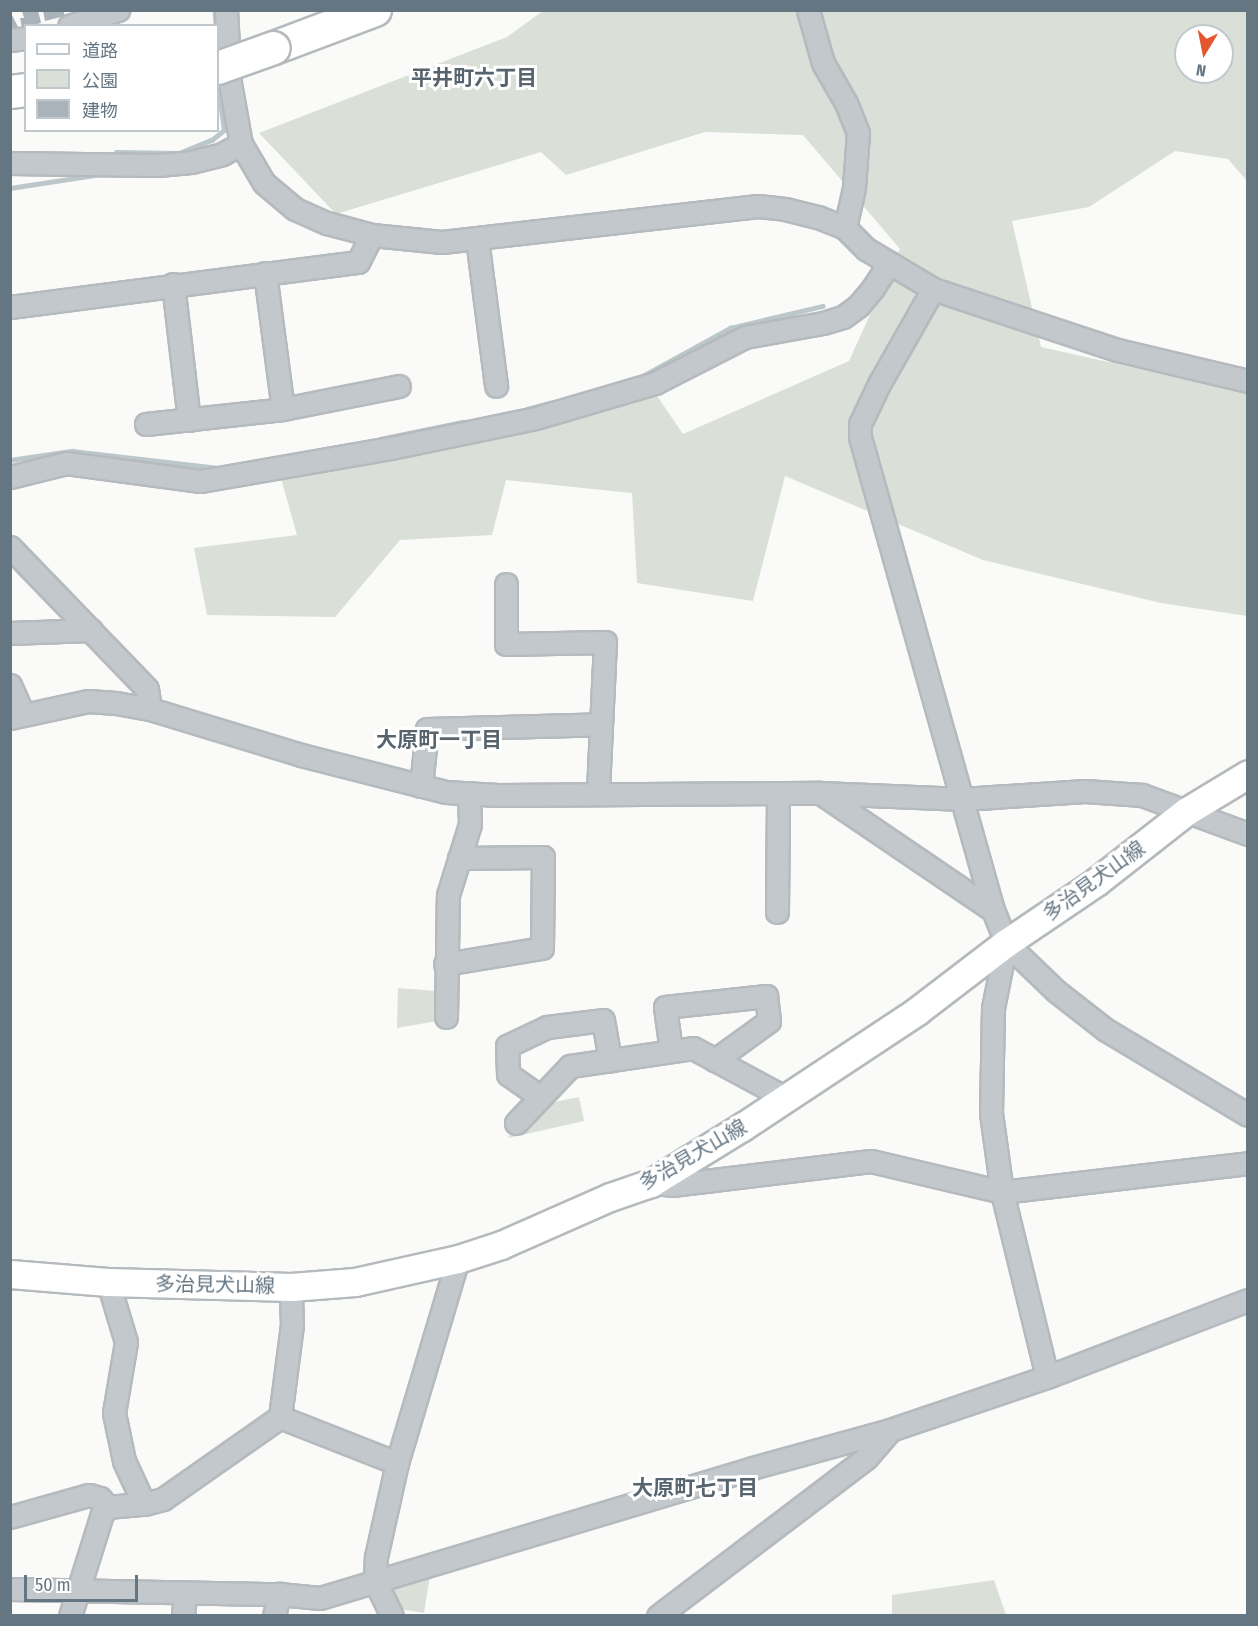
<!DOCTYPE html>
<html>
<head>
<meta charset="utf-8">
<style>
	body { margin:0 }
	#map { position:relative; width:1258px; height:1626px; overflow:hidden; background:#fafaf8; font-family:"Fira Sans Condensed","Noto Sans JP",sans-serif }
	div>[style] { position:absolute }
	[style*='--x'] { left:calc(var(--x)*1px); top:calc(var(--y)*1px); width:calc(var(--w)*1px); rotate:calc(var(--a)*1deg) }
	.green>* { inset:0; background:#dadfd7 }
	.stream>* { height:4.5px; margin:-2.25px; padding:0 2.25px; transform-origin:2.25px; border-radius:2.25px; background:#bbc7cb }
	.building>* { inset:0; background:#aab3b9 }
	.roads { filter:drop-shadow(2px 0 #b5babe) drop-shadow(-2px 0 #b5babe) drop-shadow(0 2px #b5babe) drop-shadow(0 -2px #b5babe) }
	.minor>* { height:21px; margin:-10.5px; padding:0 10.5px; transform-origin:10.5px; border-radius:10.5px; background:#c3c8cc }
	.major>* { height:27px; margin:-13.5px; padding:0 13.5px; transform-origin:13.5px; border-radius:13.5px; background:#fff }
	.highway>* { height:32px; margin:-16px; padding:0 16px; transform-origin:16px; border-radius:16px; background:#fff }
	.bridges { filter:drop-shadow(2px 0 #b4b9bd) drop-shadow(-2px 0 #b4b9bd) drop-shadow(0 2px #b4b9bd) drop-shadow(0 -2px #b4b9bd) }
	.highway-bridge>* { height:32px; margin:-16px; padding:0 16px; transform-origin:16px; border-radius:16px; background:#fff }
	span { translate:-50% -50%; white-space:nowrap; text-align:center; line-height:1.15; -webkit-text-stroke:6px #fff; paint-order:stroke }
	.street-label { font-size:20px; color:#657683 }
	.neighbourhood-label { font-size:21px; color:#57646e; font-weight:700 }
	.frame { position:absolute; inset:0; border:12px solid #657683; pointer-events:none }
	.legend { position:absolute; left:24px; top:24px; width:195px; height:108px; box-sizing:border-box; background:#fff; border:2px solid #c1c8cd; margin:0; padding:8px 10px; list-style:none; font-size:18px; color:#657683 }
	.legend li { display:flex; align-items:center; gap:12px; height:30px }
	.legend b { width:30px; border:2px solid #c1c8cd }
	.north { position:absolute; left:1174px; top:24px; width:60px; height:60px; box-sizing:border-box; background:#fff; border:2px solid #c1c8cd; border-radius:50%; rotate:190deg; font-size:16px; font-weight:700; line-height:24px; text-align:center; color:#657683 }
	.north::after { content:''; display:block; margin:auto; width:21px; height:27px; background:#e4572e; clip-path:polygon(50% 0,100% 100%,50% 72%,0 100%) }
	.scale { position:absolute; left:24px; top:1575px; width:114px; height:27px; box-sizing:border-box; border:3px solid #657683; border-top:0; padding-left:8px; font-size:18px; line-height:21px; white-space:nowrap; color:#657683; -webkit-text-stroke:4px #fff; paint-order:stroke }
</style>
</head>
<body>
<div id="map">
	<div class="green">
		<div style="clip-path:polygon(evenodd,543px 11px,1247px 11px,1247px 181px,1228px 159px,1175px 151px,1089px 207px,1012px 221px,1041px 347px,1247px 393px,1247px 616px,1161px 603px,983px 560px,785px 476px,753px 601px,637px 583px,632px 493px,506px 480px,492px 535px,400px 540px,335px 617px,207px 615px,194px 548px,297px 535px,280px 475px,484px 440px,655px 393px,683px 434px,849px 361px,900px 249px,803px 135px,705px 132px,566px 175px,541px 152px,336px 214px,259px 133px,507px 37px,543px 11px,1186px 36px,1222px 36px,1222px 72px,1186px 72px,1186px 36px)"></div>
		<div style="clip-path:polygon(398px 988px,436px 991px,437px 1021px,397px 1028px)"></div>
		<div style="clip-path:polygon(579px 1097px,584px 1121px,508px 1138px,534px 1106px)"></div>
		<div style="clip-path:polygon(431px 1569px,424px 1613px,394px 1608px,383px 1582px)"></div>
		<div style="clip-path:polygon(994px 1580px,1006px 1615px,892px 1615px,892px 1595px)"></div>
	</div>
	<div class="stream">
		<div style="--x:215;--y:10;--w:16;--a:86"></div>
		<div style="--x:116;--y:152;--w:63;--a:0.9"></div>
		<div style="--x:179;--y:153;--w:35;--a:-22"></div>
		<div style="--x:212;--y:140;--w:16;--a:-40"></div>
		<div style="--x:224;--y:130;--w:43;--a:-97.9"></div>
		<div style="--x:10;--y:188;--w:93;--a:-8.7"></div>
		<div style="--x:639;--y:378;--w:104;--a:-28.8"></div>
		<div style="--x:730;--y:328;--w:95;--a:-13.4"></div>
		<div style="--x:527;--y:409;--w:24;--a:-15"></div>
		<div style="--x:380;--y:439;--w:85;--a:-11.6"></div>
		<div style="--x:10;--y:460;--w:63;--a:-8.3"></div>
		<div style="--x:72;--y:451;--w:147;--a:6.6"></div>
	</div>
	<div class="building">
		<div style="clip-path:polygon(38px 10px,41px 23px,22px 28px,20px 18px,24px 18px,22px 11px)"></div>
		<div style="clip-path:polygon(43px 10px,63px 10px,65px 16px,45px 21px)"></div>
		<div style="clip-path:polygon(10px 11px,19px 29px,10px 31px)"></div>
	</div>
	<div class="roads">
		<div class="minor">
			<div style="--x:226;--y:10;--w:73;--a:86.9"></div>
			<div style="--x:230;--y:83;--w:62;--a:79.8"></div>
			<div style="--x:241;--y:144;--w:45;--a:59.5"></div>
			<div style="--x:264;--y:183;--w:40;--a:40"></div>
			<div style="--x:295;--y:209;--w:35;--a:24"></div>
			<div style="--x:327;--y:223;--w:47;--a:14.9"></div>
			<div style="--x:372;--y:235;--w:70;--a:5.7"></div>
			<div style="--x:442;--y:242;--w:318;--a:-6.5"></div>
			<div style="--x:758;--y:206;--w:27;--a:6"></div>
			<div style="--x:785;--y:209;--w:34;--a:14"></div>
			<div style="--x:818;--y:217;--w:29;--a:22"></div>
			<div style="--x:845;--y:228;--w:30;--a:45"></div>
			<div style="--x:866;--y:249;--w:78;--a:30.8"></div>
			<div style="--x:933;--y:289;--w:194;--a:18.3"></div>
			<div style="--x:1117;--y:350;--w:135;--a:13.3"></div>
			<div style="--x:808;--y:10;--w:55;--a:74.2"></div>
			<div style="--x:823;--y:63;--w:46;--a:60.1"></div>
			<div style="--x:846;--y:103;--w:32;--a:68"></div>
			<div style="--x:858;--y:133;--w:55;--a:94.2"></div>
			<div style="--x:854;--y:188;--w:41;--a:102.7"></div>
			<div style="--x:69;--y:26;--w:52;--a:-18.1"></div>
			<div style="--x:10;--y:40;--w:16;--a:-7"></div>
			<div style="--x:10;--y:163;--w:148;--a:0.8"></div>
			<div style="--x:158;--y:165;--w:33;--a:-5"></div>
			<div style="--x:191;--y:162;--w:32;--a:-14"></div>
			<div style="--x:222;--y:154;--w:21;--a:-28"></div>
			<div style="--x:477;--y:239;--w:148;--a:82.6"></div>
			<div style="--x:265;--y:273;--w:137;--a:82.5"></div>
			<div style="--x:173;--y:284;--w:137;--a:83.3"></div>
			<div style="--x:933;--y:289;--w:109;--a:119.6"></div>
			<div style="--x:879;--y:384;--w:44;--a:115.4"></div>
			<div style="--x:860;--y:424;--w:13;--a:90"></div>
			<div style="--x:860;--y:437;--w:491;--a:74.3"></div>
			<div style="--x:993;--y:910;--w:35;--a:68"></div>
			<div style="--x:1006;--y:943;--w:69;--a:43.8"></div>
			<div style="--x:1056;--y:991;--w:63;--a:38"></div>
			<div style="--x:1106;--y:1030;--w:165;--a:30.9"></div>
			<div style="--x:10;--y:307;--w:351;--a:-7.4"></div>
			<div style="--x:358;--y:262;--w:30;--a:-63"></div>
			<div style="--x:146;--y:424;--w:138;--a:-6.2"></div>
			<div style="--x:283;--y:409;--w:118;--a:-11.2"></div>
			<div style="--x:10;--y:477;--w:58;--a:-14"></div>
			<div style="--x:66;--y:463;--w:136;--a:7.6"></div>
			<div style="--x:201;--y:481;--w:193;--a:-9.9"></div>
			<div style="--x:391;--y:448;--w:148;--a:-11.7"></div>
			<div style="--x:536;--y:418;--w:124;--a:-16.4"></div>
			<div style="--x:655;--y:383;--w:101;--a:-27.1"></div>
			<div style="--x:745;--y:337;--w:79;--a:-10.2"></div>
			<div style="--x:823;--y:323;--w:21;--a:-17"></div>
			<div style="--x:843;--y:317;--w:19;--a:-36"></div>
			<div style="--x:858;--y:306;--w:23;--a:-50"></div>
			<div style="--x:873;--y:288;--w:30;--a:-57"></div>
			<div style="--x:10;--y:547;--w:197;--a:46"></div>
			<div style="--x:147;--y:689;--w:20;--a:81"></div>
			<div style="--x:506;--y:584;--w:60;--a:90"></div>
			<div style="--x:506;--y:644;--w:99;--a:-1.2"></div>
			<div style="--x:605;--y:642;--w:151;--a:92.7"></div>
			<div style="--x:10;--y:633;--w:81;--a:-2.1"></div>
			<div style="--x:10;--y:685;--w:32;--a:66"></div>
			<div style="--x:10;--y:718;--w:80;--a:-12.3"></div>
			<div style="--x:88;--y:701;--w:28;--a:4"></div>
			<div style="--x:116;--y:703;--w:35;--a:10"></div>
			<div style="--x:150;--y:709;--w:158;--a:16.9"></div>
			<div style="--x:301;--y:755;--w:150;--a:14.3"></div>
			<div style="--x:446;--y:792;--w:52;--a:3.3"></div>
			<div style="--x:498;--y:795;--w:323;--a:-0.4"></div>
			<div style="--x:821;--y:793;--w:142;--a:2.4"></div>
			<div style="--x:963;--y:799;--w:122;--a:-3.8"></div>
			<div style="--x:1085;--y:791;--w:57;--a:4"></div>
			<div style="--x:1142;--y:795;--w:113;--a:20.2"></div>
			<div style="--x:421;--y:786;--w:57;--a:-84"></div>
			<div style="--x:427;--y:729;--w:174;--a:-1.6"></div>
			<div style="--x:822;--y:794;--w:207;--a:34.2"></div>
			<div style="--x:777;--y:912;--w:119;--a:-89.5"></div>
			<div style="--x:1006;--y:943;--w:66;--a:101.3"></div>
			<div style="--x:993;--y:1008;--w:105;--a:91.1"></div>
			<div style="--x:991;--y:1113;--w:80;--a:82.1"></div>
			<div style="--x:1002;--y:1192;--w:190;--a:76.3"></div>
			<div style="--x:445;--y:964;--w:98;--a:-9.4"></div>
			<div style="--x:542;--y:948;--w:91;--a:-89.4"></div>
			<div style="--x:543;--y:857;--w:84;--a:179.3"></div>
			<div style="--x:446;--y:1017;--w:122;--a:-89.1"></div>
			<div style="--x:448;--y:895;--w:74;--a:-72.8"></div>
			<div style="--x:470;--y:824;--w:31;--a:-92"></div>
			<div style="--x:671;--y:1051;--w:44;--a:-97.8"></div>
			<div style="--x:665;--y:1007;--w:102;--a:-6.2"></div>
			<div style="--x:766;--y:996;--w:25;--a:83"></div>
			<div style="--x:769;--y:1021;--w:67;--a:144.2"></div>
			<div style="--x:539;--y:1096;--w:38;--a:-145"></div>
			<div style="--x:508;--y:1074;--w:28;--a:-92"></div>
			<div style="--x:507;--y:1046;--w:44;--a:-25.4"></div>
			<div style="--x:547;--y:1027;--w:56;--a:-7.1"></div>
			<div style="--x:603;--y:1020;--w:41;--a:80.1"></div>
			<div style="--x:516;--y:1123;--w:79;--a:-46.5"></div>
			<div style="--x:570;--y:1066;--w:124;--a:-8.3"></div>
			<div style="--x:693;--y:1048;--w:106;--a:28.3"></div>
			<div style="--x:651;--y:1183;--w:21;--a:5"></div>
			<div style="--x:672;--y:1185;--w:200;--a:-6.9"></div>
			<div style="--x:871;--y:1161;--w:135;--a:13.3"></div>
			<div style="--x:1002;--y:1192;--w:248;--a:-6.7"></div>
			<div style="--x:108;--y:1282;--w:63;--a:73.3"></div>
			<div style="--x:126;--y:1342;--w:72;--a:99.6"></div>
			<div style="--x:114;--y:1413;--w:49;--a:78.2"></div>
			<div style="--x:124;--y:1461;--w:47;--a:65.1"></div>
			<div style="--x:280;--y:1417;--w:126;--a:21.5"></div>
			<div style="--x:10;--y:1517;--w:82;--a:-15.6"></div>
			<div style="--x:89;--y:1495;--w:11;--a:15"></div>
			<div style="--x:100;--y:1498;--w:11;--a:52"></div>
			<div style="--x:10;--y:1589;--w:269;--a:1.1"></div>
			<div style="--x:279;--y:1594;--w:41;--a:5.6"></div>
			<div style="--x:320;--y:1598;--w:451;--a:-16.7"></div>
			<div style="--x:752;--y:1468;--w:143;--a:-15.4"></div>
			<div style="--x:890;--y:1430;--w:166;--a:-18.7"></div>
			<div style="--x:1047;--y:1377;--w:215;--a:-21"></div>
			<div style="--x:70;--y:1616;--w:107;--a:-72.6"></div>
			<div style="--x:102;--y:1514;--w:9;--a:-54"></div>
			<div style="--x:107;--y:1507;--w:37;--a:-5"></div>
			<div style="--x:144;--y:1504;--w:20;--a:-15"></div>
			<div style="--x:163;--y:1499;--w:143;--a:-35"></div>
			<div style="--x:280;--y:1417;--w:93;--a:-82.6"></div>
			<div style="--x:292;--y:1325;--w:38;--a:-92"></div>
			<div style="--x:183;--y:1616;--w:23;--a:-85"></div>
			<div style="--x:274;--y:1616;--w:23;--a:-77"></div>
			<div style="--x:392;--y:1616;--w:39;--a:-116"></div>
			<div style="--x:375;--y:1581;--w:24;--a:-88"></div>
			<div style="--x:376;--y:1557;--w:96;--a:-77.4"></div>
			<div style="--x:397;--y:1463;--w:213;--a:-73.4"></div>
			<div style="--x:658;--y:1616;--w:261;--a:-37.2"></div>
			<div style="--x:866;--y:1458;--w:37;--a:-49"></div>
		</div>
		<div class="major">
			<div style="--x:10;--y:1274;--w:98;--a:4.7"></div>
			<div style="--x:108;--y:1282;--w:183;--a:1.6"></div>
			<div style="--x:291;--y:1287;--w:64;--a:-4.5"></div>
			<div style="--x:355;--y:1282;--w:106;--a:-12.6"></div>
			<div style="--x:458;--y:1259;--w:45;--a:-18"></div>
			<div style="--x:501;--y:1245;--w:119;--a:-23.8"></div>
			<div style="--x:610;--y:1197;--w:43;--a:-18.9"></div>
			<div style="--x:651;--y:1183;--w:107;--a:-31.6"></div>
			<div style="--x:742;--y:1127;--w:210;--a:-33.5"></div>
			<div style="--x:917;--y:1011;--w:112;--a:-37.4"></div>
			<div style="--x:1006;--y:943;--w:109;--a:-34.1"></div>
			<div style="--x:1096;--y:882;--w:115;--a:-38"></div>
			<div style="--x:1187;--y:811;--w:71;--a:-31.2"></div>
		</div>
		<div class="highway">
			<div style="--x:274;--y:48;--w:108;--a:-20.6"></div>
			<div style="--x:10;--y:92;--w:16;--a:-7"></div>
		</div>
	</div>
	<div class="bridges">
		<div class="highway-bridge">
			<div style="--x:218;--y:68;--w:59;--a:-19.7"></div>
		</div>
	</div>
	<div class="street-label">
		<span style="left:1094px;top:881px;rotate:-36deg">多治見犬山線</span>
		<span style="left:693px;top:1155px;rotate:-30deg">多治見犬山線</span>
		<span style="left:215px;top:1285px;rotate:1deg">多治見犬山線</span>
	</div>
	<div class="neighbourhood-label">
		<span style="left:474px;top:78px">平井町六丁目</span>
		<span style="left:439px;top:740px">大原町一丁目</span>
		<span style="left:695px;top:1488px">大原町七丁目</span>
	</div>
	<div class="frame"></div>
	<ul class="legend">
	<li><b style="height:8px;background:#fff"></b>道路</li>
	<li><b style="height:16px;background:#dadfd7"></b>公園</li>
	<li><b style="height:16px;background:#aab3b9"></b>建物</li>
	</ul>
	<div class="north">N</div>
	<div class="scale">50 m</div>
</div>
</body>
</html>
